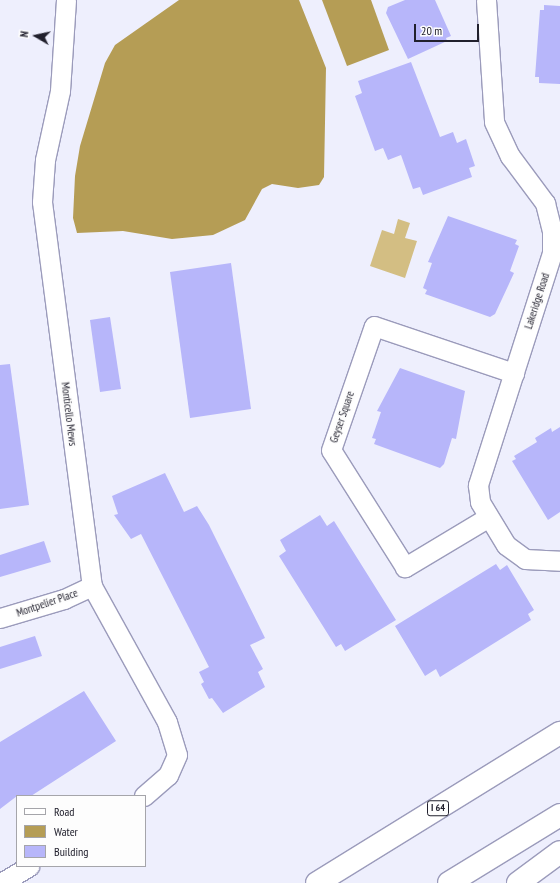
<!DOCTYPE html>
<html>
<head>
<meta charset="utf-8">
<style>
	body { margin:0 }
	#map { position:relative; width:560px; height:883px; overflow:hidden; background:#eeeffd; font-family:"PT Sans Narrow",sans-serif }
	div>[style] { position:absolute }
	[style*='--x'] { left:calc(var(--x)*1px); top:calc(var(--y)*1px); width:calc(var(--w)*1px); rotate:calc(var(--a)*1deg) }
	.green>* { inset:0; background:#d3be83 }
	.water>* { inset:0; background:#b59d55 }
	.building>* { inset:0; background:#b7b6fa }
	.roads { filter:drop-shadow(1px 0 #9b9bbb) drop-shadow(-1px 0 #9b9bbb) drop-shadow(0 1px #9b9bbb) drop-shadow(0 -1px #9b9bbb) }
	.minor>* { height:19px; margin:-9.5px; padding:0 9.5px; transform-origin:9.5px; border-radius:9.5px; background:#fff }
	.motorway>* { height:22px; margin:-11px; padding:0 11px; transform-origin:11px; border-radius:11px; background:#fff }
	span { translate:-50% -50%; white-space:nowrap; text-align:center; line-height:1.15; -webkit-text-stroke:4px #fdfdfd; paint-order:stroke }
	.shield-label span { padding:1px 3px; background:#fdfdfd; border:1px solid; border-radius:3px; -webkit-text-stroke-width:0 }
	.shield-label { font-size:10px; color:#21202d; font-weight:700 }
	.street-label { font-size:11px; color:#21202d }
	.legend { position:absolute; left:16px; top:795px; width:130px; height:72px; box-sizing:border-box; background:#fdfdfd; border:1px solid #a5a5aa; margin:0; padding:5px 7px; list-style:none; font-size:12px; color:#21202d }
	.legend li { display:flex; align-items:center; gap:8px; height:20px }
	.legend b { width:20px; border:1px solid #a5a5aa }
	.north { position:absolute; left:16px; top:16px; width:40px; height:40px; -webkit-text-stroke:3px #fdfdfd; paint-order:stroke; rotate:279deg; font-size:11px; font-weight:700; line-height:16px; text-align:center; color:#21202d }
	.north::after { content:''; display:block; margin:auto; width:14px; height:18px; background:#21202d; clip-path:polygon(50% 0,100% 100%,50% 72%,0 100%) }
	.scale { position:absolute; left:414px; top:24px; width:65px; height:18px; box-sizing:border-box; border:2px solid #21202d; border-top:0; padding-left:5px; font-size:12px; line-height:14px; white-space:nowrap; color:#21202d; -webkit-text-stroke:3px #fdfdfd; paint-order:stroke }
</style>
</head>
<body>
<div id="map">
	<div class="green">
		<div style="clip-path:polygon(398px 219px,410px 223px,405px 238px,417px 241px,405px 278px,370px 266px,382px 230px,394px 234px)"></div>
	</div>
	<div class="water">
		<div style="clip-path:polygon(179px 0,299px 0,326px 68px,324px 177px,319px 185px,298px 188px,272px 184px,262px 189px,245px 220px,213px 235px,172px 239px,123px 231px,77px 233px,73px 218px,75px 176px,80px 146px,105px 63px,115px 45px)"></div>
		<div style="clip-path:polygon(322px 0,371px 0,389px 50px,347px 66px)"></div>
	</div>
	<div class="building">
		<div style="clip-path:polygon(405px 0,435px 0,451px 36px,446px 38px,447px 41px,408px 59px,386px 13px,388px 7px)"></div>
		<div style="clip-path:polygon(544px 5px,560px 6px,560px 84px,539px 83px,539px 77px,535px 77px,540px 10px,544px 10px)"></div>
		<div style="clip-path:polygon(411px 62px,440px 137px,453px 132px,457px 143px,466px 139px,475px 166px,469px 168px,472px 177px,423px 195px,420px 187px,413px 189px,401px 155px,388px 160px,383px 148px,375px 151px,355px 96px,362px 93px,358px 81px)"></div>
		<div style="clip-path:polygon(448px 216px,517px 240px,515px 244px,519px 246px,510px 271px,514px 273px,495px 314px,490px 317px,425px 294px,427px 290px,423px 288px,432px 263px,428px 262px)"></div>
		<div style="clip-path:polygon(231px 263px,251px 409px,190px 418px,170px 272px)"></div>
		<div style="clip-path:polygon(110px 317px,121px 389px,100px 392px,90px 320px)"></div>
		<div style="clip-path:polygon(10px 364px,29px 505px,0 509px,0 365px)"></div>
		<div style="clip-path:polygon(400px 368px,465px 391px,456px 439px,452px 438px,444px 464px,440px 468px,374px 444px,376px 439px,372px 438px,381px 412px,377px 411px)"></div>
		<div style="clip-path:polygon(560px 427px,560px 512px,548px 520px,512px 461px,516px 459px,514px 456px,537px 442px,535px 438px,551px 428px,552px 432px)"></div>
		<div style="clip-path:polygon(165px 473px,184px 512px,197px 506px,209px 525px,265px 638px,250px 645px,263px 669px,258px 672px,265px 687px,223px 713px,212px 698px,209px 699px,201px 684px,204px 682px,199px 672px,209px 667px,141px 534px,131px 539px,114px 515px,118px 514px,112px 496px)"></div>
		<div style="clip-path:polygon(320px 515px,327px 526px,334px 521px,396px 620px,345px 651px,341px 644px,336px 647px,279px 556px,286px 551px,280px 540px)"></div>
		<div style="clip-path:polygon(44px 541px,51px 562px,0 577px,0 555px)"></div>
		<div style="clip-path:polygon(496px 564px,500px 570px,507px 565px,534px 610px,528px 614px,531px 620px,440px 677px,436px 669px,425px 676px,395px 626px)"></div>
		<div style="clip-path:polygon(35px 636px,42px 656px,0 669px,0 647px)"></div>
		<div style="clip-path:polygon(84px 691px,116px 741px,31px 796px,17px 796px,0 809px,0 742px)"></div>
	</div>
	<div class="roads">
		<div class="minor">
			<div style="--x:66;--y:0;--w:91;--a:93.8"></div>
			<div style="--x:60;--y:91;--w:71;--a:102.3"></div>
			<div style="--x:45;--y:160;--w:42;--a:94.1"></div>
			<div style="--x:42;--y:202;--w:387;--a:82.6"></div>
			<div style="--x:92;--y:586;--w:155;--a:61.1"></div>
			<div style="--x:167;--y:722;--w:34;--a:73"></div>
			<div style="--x:177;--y:755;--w:22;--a:114"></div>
			<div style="--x:168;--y:775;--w:32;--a:139"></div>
			<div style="--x:486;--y:0;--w:122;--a:86.2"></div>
			<div style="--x:494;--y:122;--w:38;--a:65"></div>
			<div style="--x:510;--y:156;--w:59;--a:53.3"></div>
			<div style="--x:545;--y:203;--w:29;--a:76"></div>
			<div style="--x:552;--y:231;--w:22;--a:90"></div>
			<div style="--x:552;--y:253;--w:244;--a:107.7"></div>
			<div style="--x:478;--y:485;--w:17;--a:83"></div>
			<div style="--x:480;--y:502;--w:50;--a:58.8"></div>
			<div style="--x:506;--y:545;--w:24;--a:36"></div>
			<div style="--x:525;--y:559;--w:35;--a:3"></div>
			<div style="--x:487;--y:518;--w:96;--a:149.1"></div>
			<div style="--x:405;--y:567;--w:138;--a:-122.3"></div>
			<div style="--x:331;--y:450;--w:131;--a:-70.9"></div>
			<div style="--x:374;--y:326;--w:148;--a:18.6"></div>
			<div style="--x:0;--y:618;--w:67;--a:-16.5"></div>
			<div style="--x:64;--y:599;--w:31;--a:-25"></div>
			<div style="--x:1;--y:883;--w:33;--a:-31"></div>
		</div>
		<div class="motorway">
			<div style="--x:317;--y:883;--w:286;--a:-31.7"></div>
			<div style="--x:449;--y:883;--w:130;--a:-31.5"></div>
			<div style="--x:518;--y:883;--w:52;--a:-36.4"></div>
		</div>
	</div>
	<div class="shield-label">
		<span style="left:438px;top:808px">I 64</span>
	</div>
	<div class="street-label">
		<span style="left:537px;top:301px;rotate:-72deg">Lakeridge Road</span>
		<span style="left:69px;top:414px;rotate:83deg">Monticello Mews</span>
		<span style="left:342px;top:417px;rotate:-71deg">Geyser Square</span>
		<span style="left:47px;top:603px;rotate:-19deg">Montpelier Place</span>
	</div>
	<ul class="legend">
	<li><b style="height:5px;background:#fff"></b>Road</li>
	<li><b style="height:11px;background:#b59d55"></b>Water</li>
	<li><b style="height:11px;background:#b7b6fa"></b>Building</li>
	</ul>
	<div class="north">N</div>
	<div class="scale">20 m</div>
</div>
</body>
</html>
